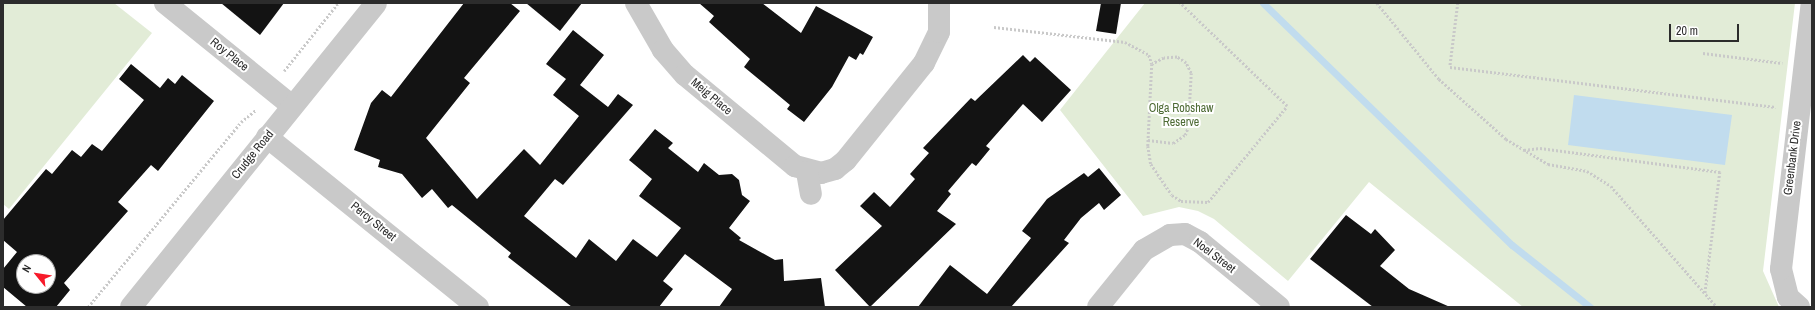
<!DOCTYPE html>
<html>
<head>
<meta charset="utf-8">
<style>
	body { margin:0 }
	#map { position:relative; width:1815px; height:310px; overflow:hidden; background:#fff; font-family:"Archivo Narrow",sans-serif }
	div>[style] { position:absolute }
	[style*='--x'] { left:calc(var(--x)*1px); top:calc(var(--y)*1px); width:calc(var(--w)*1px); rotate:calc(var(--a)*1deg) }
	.green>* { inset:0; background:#e2ecd7 }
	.water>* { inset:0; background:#c1dcee }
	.stream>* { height:7px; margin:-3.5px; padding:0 3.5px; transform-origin:3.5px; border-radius:3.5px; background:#c1dcee }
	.building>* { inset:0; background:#131313 }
	.path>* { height:2.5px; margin-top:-1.25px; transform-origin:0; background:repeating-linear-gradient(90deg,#c9c9c9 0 2px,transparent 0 4px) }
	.minor>* { height:22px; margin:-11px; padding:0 11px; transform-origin:11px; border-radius:11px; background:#c9c9c9 }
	span { translate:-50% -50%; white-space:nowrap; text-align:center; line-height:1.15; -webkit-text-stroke:4px #fff; paint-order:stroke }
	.street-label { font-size:12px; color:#2c2c2c }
	.park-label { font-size:12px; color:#4e6b35 }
	.frame { position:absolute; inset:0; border:4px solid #2c2c2c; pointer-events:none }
	.north { position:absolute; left:16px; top:254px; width:40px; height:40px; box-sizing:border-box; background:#fff; border:1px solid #ababab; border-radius:50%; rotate:300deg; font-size:11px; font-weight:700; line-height:16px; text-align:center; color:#2c2c2c }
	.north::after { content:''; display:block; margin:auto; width:14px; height:18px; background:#f71a2a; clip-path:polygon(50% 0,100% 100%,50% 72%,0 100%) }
	.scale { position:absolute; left:1669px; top:24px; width:70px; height:18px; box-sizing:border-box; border:2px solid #2c2c2c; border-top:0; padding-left:5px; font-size:12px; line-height:14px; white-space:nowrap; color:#2c2c2c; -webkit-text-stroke:3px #fff; paint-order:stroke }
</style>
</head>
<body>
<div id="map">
	<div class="green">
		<div style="clip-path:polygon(3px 3px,114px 3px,152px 33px,9px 209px,3px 204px)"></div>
		<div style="clip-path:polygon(1145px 3px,1795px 3px,1763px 271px,1779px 307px,1523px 307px,1369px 182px,1288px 281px,1214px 219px,1198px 211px,1179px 207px,1143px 216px,1060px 110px)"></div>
	</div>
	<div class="water">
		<div style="clip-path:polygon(1574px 95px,1732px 115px,1725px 165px,1568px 145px)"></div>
	</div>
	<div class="stream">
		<div style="--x:1263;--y:3;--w:347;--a:44.2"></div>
		<div style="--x:1512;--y:245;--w:100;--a:38.5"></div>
	</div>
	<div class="building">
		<div style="clip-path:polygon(221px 3px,284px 3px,260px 35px)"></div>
		<div style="clip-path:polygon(464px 3px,510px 3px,520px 11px,464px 78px,470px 83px,426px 138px,477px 199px,524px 149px,540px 165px,579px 116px,553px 95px,566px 79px,546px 64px,573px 30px,604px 55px,580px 85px,608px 107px,618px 94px,633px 105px,563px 185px,555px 179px,524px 216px,576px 258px,589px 239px,616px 261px,633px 239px,657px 257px,681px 228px,639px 196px,652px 179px,629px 160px,655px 129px,673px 143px,668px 148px,698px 172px,704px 163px,719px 175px,732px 174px,739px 180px,742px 195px,750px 201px,729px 228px,741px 238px,739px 240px,775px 260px,783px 259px,784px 281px,821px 278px,825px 307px,719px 307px,732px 289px,685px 254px,663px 281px,673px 289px,659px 307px,572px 307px,508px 257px,511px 253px,452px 205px,448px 208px,432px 189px,422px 198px,402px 174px,378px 167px,380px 160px,354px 150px,371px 103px,382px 90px,391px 97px)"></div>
		<div style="clip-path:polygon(526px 3px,582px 3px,560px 31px)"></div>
		<div style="clip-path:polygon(699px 3px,762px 3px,801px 33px,816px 6px,873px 37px,863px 55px,860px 53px,856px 60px,849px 56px,832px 87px,804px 122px,787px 109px,790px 105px,744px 67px,750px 59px,709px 22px,714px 16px)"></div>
		<div style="clip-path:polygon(1101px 3px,1121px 3px,1116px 34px,1096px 31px)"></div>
		<div style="clip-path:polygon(1023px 55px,1030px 62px,1035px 57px,1071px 90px,1042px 122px,1023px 104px,986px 146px,990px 149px,976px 166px,972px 163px,948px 191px,951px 194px,937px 211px,956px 224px,870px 307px,835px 270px,882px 226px,860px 206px,874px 192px,890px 207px,915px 179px,910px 174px,929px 153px,923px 148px,971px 98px,975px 101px)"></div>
		<div style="clip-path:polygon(evenodd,131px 64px,160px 88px,168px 78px,175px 84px,182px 75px,214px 101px,158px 171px,151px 165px,118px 202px,128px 211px,64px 283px,70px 290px,56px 307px,27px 307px,3px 287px,3px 269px,17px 252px,3px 240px,3px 220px,46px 169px,52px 174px,72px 150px,81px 157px,92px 144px,102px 151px,144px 100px,119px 79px,131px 64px,24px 262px,48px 262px,48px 286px,24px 286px,24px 262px)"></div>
		<div style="clip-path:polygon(1099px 168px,1121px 195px,1104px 210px,1099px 203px,1081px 218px,1064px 240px,1069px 243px,1011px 307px,918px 307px,950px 265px,987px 294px,1031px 238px,1022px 231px,1047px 199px,1084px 173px,1088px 177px)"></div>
		<div style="clip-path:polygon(1346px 215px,1371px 234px,1375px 229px,1395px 250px,1380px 266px,1409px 289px,1450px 307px,1373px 307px,1310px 259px)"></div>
	</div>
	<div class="path">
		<div style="--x:1377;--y:3;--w:98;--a:50.8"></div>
		<div style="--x:1439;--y:79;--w:90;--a:41.8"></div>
		<div style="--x:1506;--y:139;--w:49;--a:30.8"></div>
		<div style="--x:1548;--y:164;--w:40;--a:10"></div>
		<div style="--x:1587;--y:171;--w:28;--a:32"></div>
		<div style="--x:1611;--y:186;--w:161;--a:48.8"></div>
		<div style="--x:1458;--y:3;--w:64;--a:97.1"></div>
		<div style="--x:1450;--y:67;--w:328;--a:7"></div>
		<div style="--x:994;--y:27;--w:132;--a:6.5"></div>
		<div style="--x:1125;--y:42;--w:27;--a:28"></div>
		<div style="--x:1149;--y:55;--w:9;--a:72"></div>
		<div style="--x:1152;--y:64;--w:82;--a:92.8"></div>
		<div style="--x:1148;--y:146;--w:18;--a:81"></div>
		<div style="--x:1151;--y:164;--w:37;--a:56"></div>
		<div style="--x:1172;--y:195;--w:11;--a:34"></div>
		<div style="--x:1181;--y:201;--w:27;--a:2"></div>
		<div style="--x:1208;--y:202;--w:124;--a:-50.5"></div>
		<div style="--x:1287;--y:106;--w:149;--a:-136.1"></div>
		<div style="--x:1703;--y:53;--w:80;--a:7.2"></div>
		<div style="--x:284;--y:71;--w:87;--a:-51.5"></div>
		<div style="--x:1148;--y:140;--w:25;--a:7"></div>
		<div style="--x:1173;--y:143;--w:14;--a:-34"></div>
		<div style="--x:1185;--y:135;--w:9;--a:-69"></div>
		<div style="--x:1188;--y:127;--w:54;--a:-86.8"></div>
		<div style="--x:1191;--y:73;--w:11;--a:-117"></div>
		<div style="--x:1186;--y:63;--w:11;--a:-146"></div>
		<div style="--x:1177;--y:57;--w:13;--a:176"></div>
		<div style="--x:1164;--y:58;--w:13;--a:153"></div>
		<div style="--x:1524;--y:150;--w:16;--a:-7"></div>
		<div style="--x:1540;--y:148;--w:182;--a:7.6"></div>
		<div style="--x:1720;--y:172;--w:123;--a:97"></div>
		<div style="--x:88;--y:307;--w:240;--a:-50.4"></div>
		<div style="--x:241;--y:122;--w:19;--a:-39"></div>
	</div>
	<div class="minor">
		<div style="--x:165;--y:3;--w:164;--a:39"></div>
		<div style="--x:636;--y:3;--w:54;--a:60.1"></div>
		<div style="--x:663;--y:50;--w:33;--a:49"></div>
		<div style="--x:685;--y:75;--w:143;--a:39.6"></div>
		<div style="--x:795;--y:166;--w:27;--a:15"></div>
		<div style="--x:821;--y:173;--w:15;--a:-16"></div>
		<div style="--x:835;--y:169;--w:14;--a:-39"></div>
		<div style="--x:846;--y:160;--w:124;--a:-51.2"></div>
		<div style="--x:924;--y:63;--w:34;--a:-64"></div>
		<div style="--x:939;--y:32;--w:29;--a:-90"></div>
		<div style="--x:267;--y:137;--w:271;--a:38.9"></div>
		<div style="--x:807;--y:172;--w:22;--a:80"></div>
		<div style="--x:131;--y:307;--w:390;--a:-51.1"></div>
		<div style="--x:1098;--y:307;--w:73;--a:-51.1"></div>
		<div style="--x:1144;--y:250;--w:30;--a:-30"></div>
		<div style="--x:1170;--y:235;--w:15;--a:-4"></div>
		<div style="--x:1185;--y:234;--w:17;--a:28"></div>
		<div style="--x:1200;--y:242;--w:102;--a:39.4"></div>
		<div style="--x:1799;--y:307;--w:15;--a:-138"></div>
		<div style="--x:1788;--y:297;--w:29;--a:-104"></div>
		<div style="--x:1781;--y:269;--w:268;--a:-83.4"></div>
	</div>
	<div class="street-label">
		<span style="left:229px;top:55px;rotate:39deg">Roy Place</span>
		<span style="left:711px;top:97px;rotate:40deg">Meig Place</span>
		<span style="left:253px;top:155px;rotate:-51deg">Crudge Road</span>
		<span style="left:1793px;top:158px;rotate:-83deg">Greenbank Drive</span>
		<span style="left:373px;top:222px;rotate:39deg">Percy Street</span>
		<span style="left:1214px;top:256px;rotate:37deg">Noel Street</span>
	</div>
	<div class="park-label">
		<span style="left:1181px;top:116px">Olga Robshaw<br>Reserve</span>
	</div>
	<div class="frame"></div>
	<div class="north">N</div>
	<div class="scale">20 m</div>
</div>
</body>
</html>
